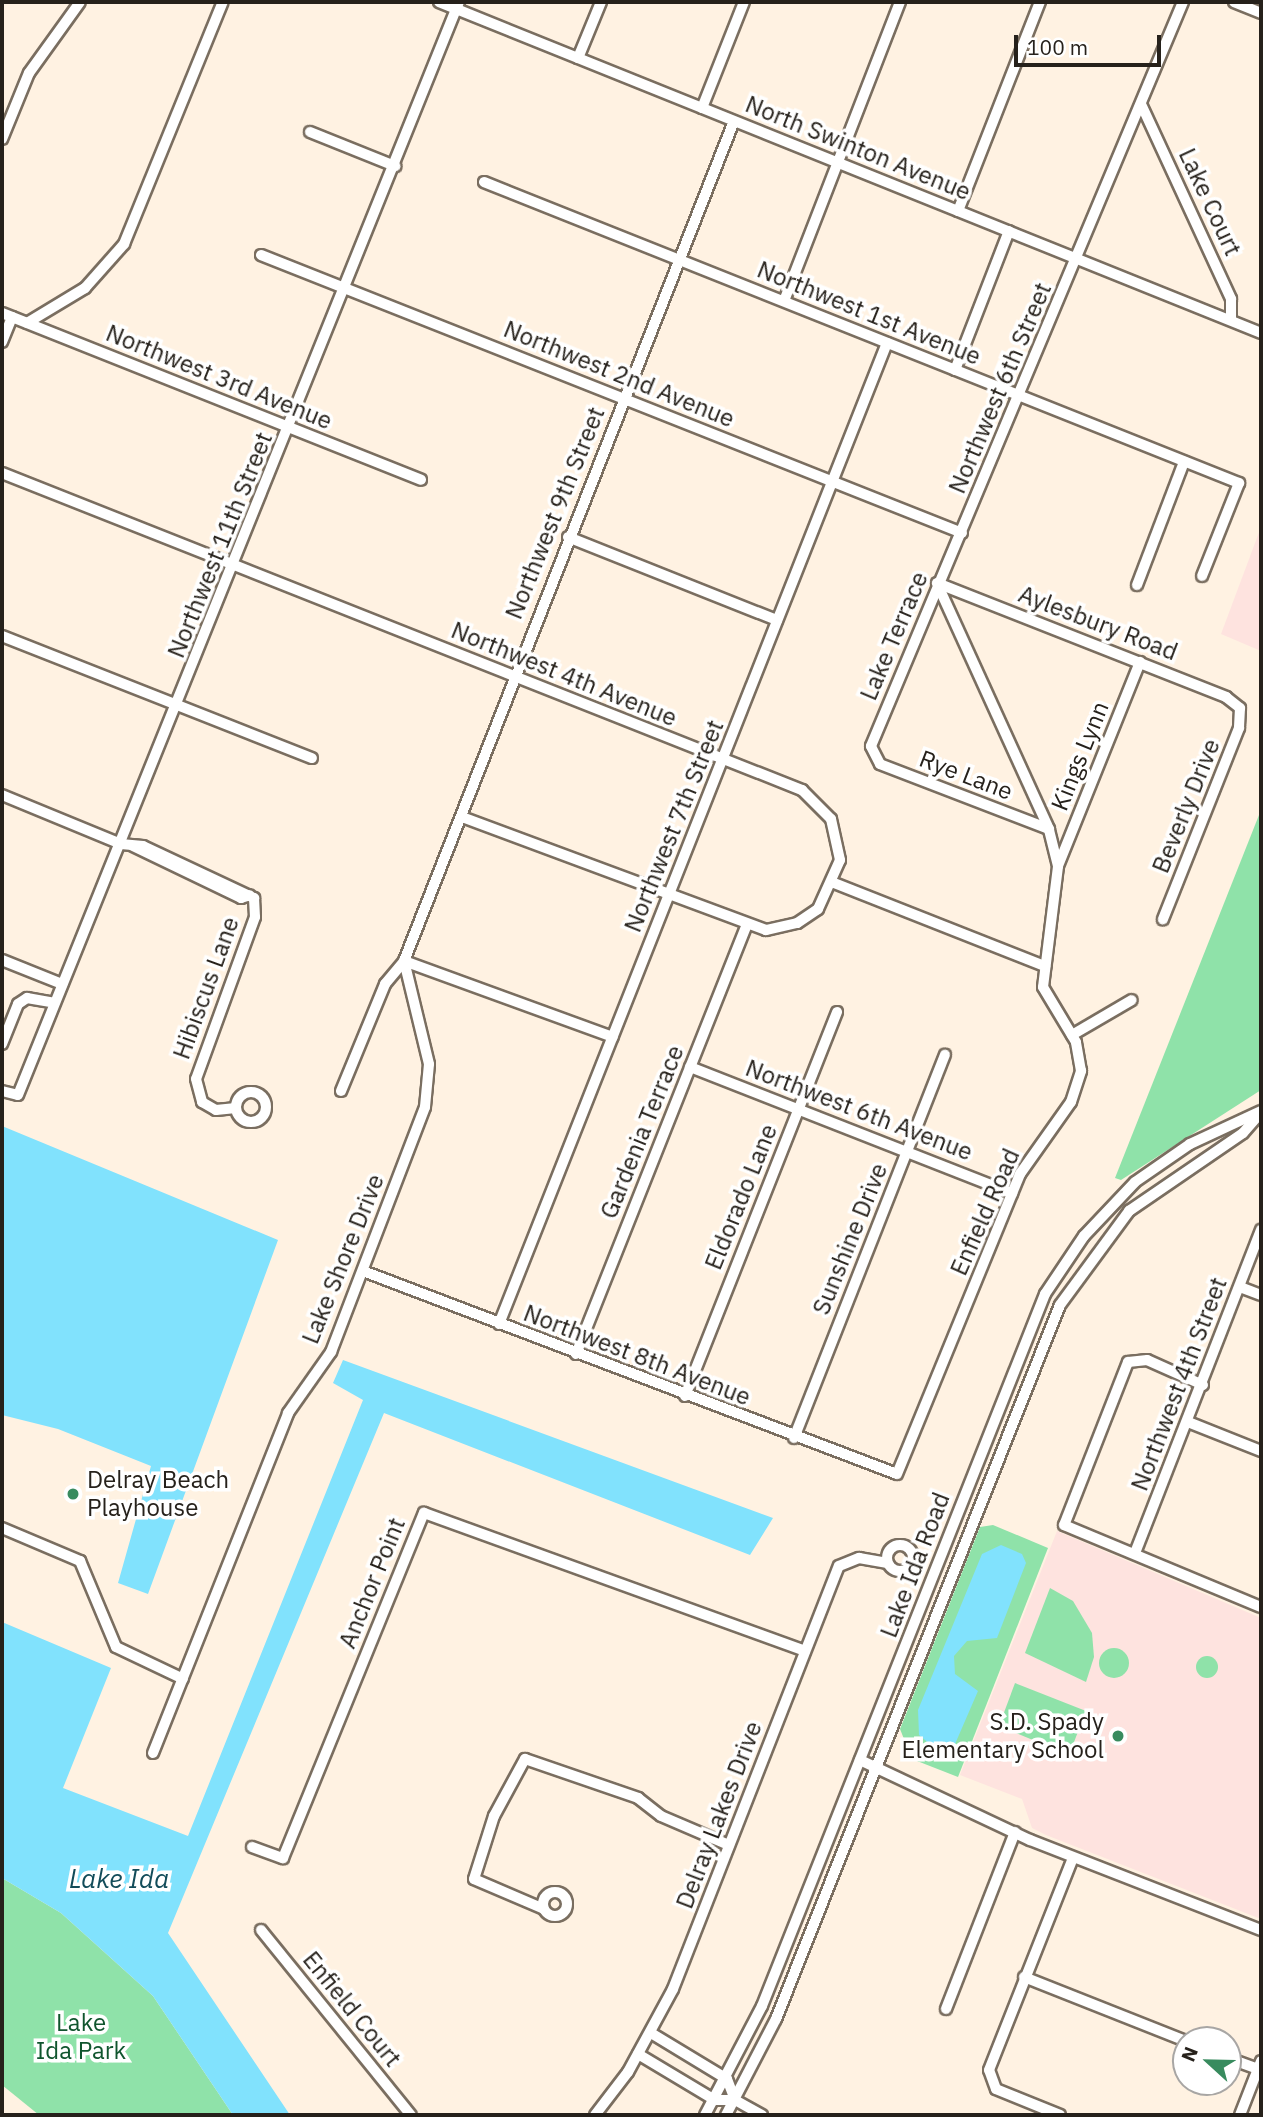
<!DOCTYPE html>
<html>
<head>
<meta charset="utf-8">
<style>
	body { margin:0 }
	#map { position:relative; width:1263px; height:2117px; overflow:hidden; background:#fff2e2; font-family:"IBM Plex Sans",sans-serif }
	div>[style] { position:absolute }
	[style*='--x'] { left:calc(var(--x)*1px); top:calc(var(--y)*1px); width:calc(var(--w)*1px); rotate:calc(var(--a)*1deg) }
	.education>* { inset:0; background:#fee3df }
	.green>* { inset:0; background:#8fe2a9 }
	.round { border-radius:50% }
	.water>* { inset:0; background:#81e2fd }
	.roads { filter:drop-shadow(2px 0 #7a6e60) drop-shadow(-2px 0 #7a6e60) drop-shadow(0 2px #7a6e60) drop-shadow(0 -2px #7a6e60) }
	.minor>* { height:10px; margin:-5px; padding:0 5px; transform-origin:5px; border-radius:5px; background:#fff }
	.minor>.ring { margin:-5px; padding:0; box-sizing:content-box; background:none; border:10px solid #fff; border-radius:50% }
	.dots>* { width:19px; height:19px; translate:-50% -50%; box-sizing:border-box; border:4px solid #fff; border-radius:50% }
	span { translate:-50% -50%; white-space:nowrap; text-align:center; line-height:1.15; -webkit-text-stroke:7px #fff; paint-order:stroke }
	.street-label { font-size:24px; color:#26211b }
	.poi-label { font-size:24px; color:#26211b }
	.left { translate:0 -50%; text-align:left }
	.right { translate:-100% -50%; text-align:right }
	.park-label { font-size:24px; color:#10552e }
	.water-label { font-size:26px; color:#124c5a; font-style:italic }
	.frame { position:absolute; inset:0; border:4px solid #26211b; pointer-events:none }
	.north { position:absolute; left:1172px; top:2026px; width:70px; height:70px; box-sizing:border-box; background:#fff; border:2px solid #a8a6a4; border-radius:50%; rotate:292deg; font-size:19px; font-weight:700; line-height:28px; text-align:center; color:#26211b }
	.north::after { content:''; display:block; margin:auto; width:24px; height:32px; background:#388b5e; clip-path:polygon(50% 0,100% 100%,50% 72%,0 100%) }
	.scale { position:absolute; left:1014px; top:35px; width:147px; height:32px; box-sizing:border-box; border:4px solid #26211b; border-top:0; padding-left:9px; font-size:21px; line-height:24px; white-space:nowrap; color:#26211b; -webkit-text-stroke:5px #fff; paint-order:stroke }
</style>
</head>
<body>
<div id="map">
	<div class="education">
		<div style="clip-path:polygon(1261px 527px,1261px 651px,1221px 634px)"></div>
		<div style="clip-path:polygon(1057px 1531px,1261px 1618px,1261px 1919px,1046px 1835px,1032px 1828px,1022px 1799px,960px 1775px)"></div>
	</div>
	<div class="green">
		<div style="clip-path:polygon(1261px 810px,1261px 1090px,1121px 1180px,1115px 1178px)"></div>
		<div style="clip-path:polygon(993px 1525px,1048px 1548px,958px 1777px,912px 1759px,900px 1729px,980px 1527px)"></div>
		<div style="clip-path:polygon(1050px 1588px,1073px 1601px,1092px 1633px,1094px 1657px,1086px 1682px,1025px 1653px)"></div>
		<div class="round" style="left:1099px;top:1648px;width:30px;height:30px"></div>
		<div class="round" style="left:1196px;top:1656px;width:22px;height:22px"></div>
		<div style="clip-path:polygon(1015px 1683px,1086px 1711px,1069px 1755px,999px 1726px)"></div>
		<div style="clip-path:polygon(2px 1878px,61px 1913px,153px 1996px,233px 2115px,39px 2115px,2px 2085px)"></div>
	</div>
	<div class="water">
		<div style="clip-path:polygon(2px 1126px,278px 1240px,148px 1594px,118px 1583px,151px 1466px,58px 1429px,2px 1415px)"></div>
		<div style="clip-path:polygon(343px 1360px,773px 1518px,750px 1555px,384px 1413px,168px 1933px,290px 2115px,233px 2115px,153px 1996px,61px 1913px,2px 1878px,2px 1622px,111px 1668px,63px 1788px,188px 1836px,363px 1400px,333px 1383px)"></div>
		<div style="clip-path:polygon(1001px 1545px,1022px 1554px,1026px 1563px,997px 1638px,967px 1641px,954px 1656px,955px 1674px,978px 1691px,952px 1751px,943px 1755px,919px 1735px,918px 1710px,982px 1554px)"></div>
	</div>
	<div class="roads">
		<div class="minor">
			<div style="--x:439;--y:2;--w:886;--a:21.93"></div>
			<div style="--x:1234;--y:2;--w:29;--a:22"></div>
			<div style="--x:578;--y:58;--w:61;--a:-67.7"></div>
			<div style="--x:1141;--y:104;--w:215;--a:65.2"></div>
			<div style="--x:1231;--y:299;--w:21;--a:90"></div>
			<div style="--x:702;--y:108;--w:114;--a:-68.4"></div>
			<div style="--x:310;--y:132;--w:92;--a:21.8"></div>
			<div style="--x:2;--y:139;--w:71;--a:-67.8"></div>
			<div style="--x:29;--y:73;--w:87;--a:-54.3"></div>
			<div style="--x:484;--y:182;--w:813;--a:21.74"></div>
			<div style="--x:1239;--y:483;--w:100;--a:111.7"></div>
			<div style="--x:958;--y:211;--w:225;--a:-68.6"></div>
			<div style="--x:261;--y:255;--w:754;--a:21.63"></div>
			<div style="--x:784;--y:301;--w:321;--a:-68.8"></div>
			<div style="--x:2;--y:313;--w:451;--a:21.7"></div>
			<div style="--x:27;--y:323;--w:68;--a:-31.1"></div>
			<div style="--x:85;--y:288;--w:59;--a:-48.4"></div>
			<div style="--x:124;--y:244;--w:261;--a:-67.8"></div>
			<div style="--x:2;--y:342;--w:27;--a:-68"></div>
			<div style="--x:955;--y:370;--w:149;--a:-68.8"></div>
			<div style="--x:2;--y:473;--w:861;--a:21.62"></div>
			<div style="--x:802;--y:790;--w:41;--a:45"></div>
			<div style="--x:831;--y:819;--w:42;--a:77.6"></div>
			<div style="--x:840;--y:860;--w:54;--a:114.2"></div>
			<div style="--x:818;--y:909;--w:25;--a:146"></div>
			<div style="--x:797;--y:923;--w:32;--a:167"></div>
			<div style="--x:766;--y:930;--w:324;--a:-159.6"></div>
			<div style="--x:568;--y:537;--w:225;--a:21.7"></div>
			<div style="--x:937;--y:583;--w:311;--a:21.5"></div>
			<div style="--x:1226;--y:697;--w:18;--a:38"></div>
			<div style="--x:1240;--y:708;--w:20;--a:93"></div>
			<div style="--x:1239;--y:728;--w:206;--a:111.7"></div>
			<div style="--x:1137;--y:585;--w:132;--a:-69.1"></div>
			<div style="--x:2;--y:636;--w:333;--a:21.5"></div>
			<div style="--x:2;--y:795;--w:129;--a:22.4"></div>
			<div style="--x:121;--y:844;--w:22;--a:5"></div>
			<div style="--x:143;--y:846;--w:123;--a:25.1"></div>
			<div style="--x:254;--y:898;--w:19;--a:87"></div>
			<div style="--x:255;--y:917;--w:172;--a:110"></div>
			<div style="--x:196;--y:1079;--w:24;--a:75"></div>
			<div style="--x:202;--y:1102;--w:16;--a:30"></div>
			<div style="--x:216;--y:1110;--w:20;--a:-6"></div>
			<div style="--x:1049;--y:829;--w:181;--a:-159"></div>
			<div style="--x:880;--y:764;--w:20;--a:-117"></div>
			<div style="--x:871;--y:746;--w:807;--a:-67.25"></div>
			<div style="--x:133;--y:846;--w:120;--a:25.7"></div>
			<div style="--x:241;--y:898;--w:9;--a:-18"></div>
			<div style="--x:1058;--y:866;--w:220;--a:-68.1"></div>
			<div style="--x:834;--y:883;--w:227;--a:21.5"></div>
			<div style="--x:2;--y:960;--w:65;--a:21.8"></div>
			<div style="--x:404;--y:961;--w:222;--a:20"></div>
			<div style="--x:1072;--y:1035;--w:69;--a:-30.3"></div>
			<div style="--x:2;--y:1044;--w:43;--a:-68.2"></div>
			<div style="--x:18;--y:1004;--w:11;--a:-34"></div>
			<div style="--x:27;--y:998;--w:27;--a:10"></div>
			<div style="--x:690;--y:1067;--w:346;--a:21.4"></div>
			<div style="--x:2;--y:1091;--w:16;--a:14"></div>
			<div style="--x:18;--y:1095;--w:1179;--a:-68.03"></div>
			<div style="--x:341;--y:1091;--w:116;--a:-67.6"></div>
			<div style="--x:385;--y:984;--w:30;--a:-50"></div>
			<div style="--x:404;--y:961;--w:902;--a:-68.55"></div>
			<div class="ring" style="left:236px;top:1092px;width:20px;height:20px"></div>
			<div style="--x:363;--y:1271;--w:571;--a:20.81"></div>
			<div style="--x:897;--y:1474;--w:324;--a:-67.7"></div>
			<div style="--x:1020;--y:1174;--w:88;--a:-54.7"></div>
			<div style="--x:1071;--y:1102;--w:33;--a:-72"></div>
			<div style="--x:1081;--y:1071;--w:29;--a:-100"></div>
			<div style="--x:1076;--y:1042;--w:64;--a:-121"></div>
			<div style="--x:1043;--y:987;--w:122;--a:-82.9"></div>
			<div style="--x:1058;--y:866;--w:38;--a:-104"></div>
			<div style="--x:1049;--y:829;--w:270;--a:-114.5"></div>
			<div style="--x:1240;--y:1287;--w:22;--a:21"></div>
			<div style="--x:499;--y:1324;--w:1055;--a:-68.42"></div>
			<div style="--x:576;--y:1354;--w:461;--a:-68.3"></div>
			<div style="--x:1203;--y:1385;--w:61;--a:-155.9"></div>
			<div style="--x:1147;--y:1360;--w:19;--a:174"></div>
			<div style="--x:1128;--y:1362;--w:175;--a:111.4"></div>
			<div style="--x:1064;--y:1525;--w:213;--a:22.6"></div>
			<div style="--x:685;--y:1396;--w:413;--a:-68.4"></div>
			<div style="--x:1188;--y:1422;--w:79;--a:21.7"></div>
			<div style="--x:794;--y:1438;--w:412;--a:-68.5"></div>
			<div style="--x:2;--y:1528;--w:85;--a:22.9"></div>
			<div style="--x:80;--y:1561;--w:93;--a:67.3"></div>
			<div style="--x:116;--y:1647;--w:74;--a:25.5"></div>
			<div class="ring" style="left:887px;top:1545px;width:16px;height:16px"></div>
			<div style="--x:1135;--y:1553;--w:347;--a:-68.7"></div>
			<div style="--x:153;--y:1753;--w:366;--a:-68.3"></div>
			<div style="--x:288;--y:1413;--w:75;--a:-54.8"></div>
			<div style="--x:331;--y:1352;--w:262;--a:-69"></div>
			<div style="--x:425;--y:1107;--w:43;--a:-84.7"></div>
			<div style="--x:429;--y:1064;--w:106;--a:-103.6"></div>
			<div style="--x:860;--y:1760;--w:188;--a:25.2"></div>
			<div style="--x:1030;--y:1840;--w:248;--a:21.3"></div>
			<div style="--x:252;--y:1847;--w:33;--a:20"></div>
			<div style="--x:283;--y:1858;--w:373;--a:-67.8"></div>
			<div style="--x:424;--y:1513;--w:405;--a:19.9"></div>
			<div class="ring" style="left:543px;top:1892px;width:14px;height:14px"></div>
			<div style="--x:544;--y:1909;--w:76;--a:-156.8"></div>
			<div style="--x:474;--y:1879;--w:66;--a:-72.4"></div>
			<div style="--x:494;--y:1816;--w:65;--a:-61.5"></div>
			<div style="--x:525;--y:1759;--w:120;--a:19"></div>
			<div style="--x:638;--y:1798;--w:29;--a:38"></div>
			<div style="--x:661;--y:1816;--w:74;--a:23.1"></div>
			<div style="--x:261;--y:1930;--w:238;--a:51"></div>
			<div style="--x:1024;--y:1977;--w:174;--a:21.6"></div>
			<div style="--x:946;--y:2009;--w:190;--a:-68.7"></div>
			<div style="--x:651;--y:2033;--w:89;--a:31.2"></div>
			<div style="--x:727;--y:2079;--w:22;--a:69"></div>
			<div style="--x:638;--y:2054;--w:90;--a:30.9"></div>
			<div style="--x:715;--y:2100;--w:20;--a:0"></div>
			<div style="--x:735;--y:2100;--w:31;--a:29"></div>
			<div style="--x:1228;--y:2058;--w:32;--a:20"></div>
			<div style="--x:595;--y:2115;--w:54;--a:-52.5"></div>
			<div style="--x:628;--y:2072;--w:94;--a:-61.5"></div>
			<div style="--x:673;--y:1989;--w:454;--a:-68.6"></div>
			<div style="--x:839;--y:1566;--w:22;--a:-22"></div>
			<div style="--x:859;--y:1558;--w:29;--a:10"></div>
			<div style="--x:705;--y:2115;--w:123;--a:-62.4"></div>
			<div style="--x:762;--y:2006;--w:766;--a:-68.32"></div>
			<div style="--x:1045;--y:1294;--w:70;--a:-56.1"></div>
			<div style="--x:1084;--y:1236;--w:74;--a:-46.6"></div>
			<div style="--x:1135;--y:1182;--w:67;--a:-34.6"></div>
			<div style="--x:1190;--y:1144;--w:78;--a:-24.9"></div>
			<div style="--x:726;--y:2115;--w:108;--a:-62.5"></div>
			<div style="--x:776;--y:2019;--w:768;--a:-68.31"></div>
			<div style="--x:1060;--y:1305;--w:117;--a:-53.7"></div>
			<div style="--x:1129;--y:1211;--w:138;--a:-34.4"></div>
			<div style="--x:1243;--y:1133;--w:28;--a:-49"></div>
			<div style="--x:1060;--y:2115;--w:69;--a:-157.9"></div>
			<div style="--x:996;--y:2089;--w:20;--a:-110"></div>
			<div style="--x:989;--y:2070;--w:228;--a:-68.4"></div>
			<div style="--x:1240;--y:2115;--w:58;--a:-68.7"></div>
		</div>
	</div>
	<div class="dots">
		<div style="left:73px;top:1494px;background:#388b5e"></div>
		<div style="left:1118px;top:1736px;background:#388b5e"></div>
	</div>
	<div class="street-label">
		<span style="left:858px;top:148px;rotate:22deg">North Swinton Avenue</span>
		<span style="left:1210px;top:202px;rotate:65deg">Lake Court</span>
		<span style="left:869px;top:313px;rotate:22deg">Northwest 1st Avenue</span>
		<span style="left:619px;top:374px;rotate:22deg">Northwest 2nd Avenue</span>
		<span style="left:219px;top:377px;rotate:22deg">Northwest 3rd Avenue</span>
		<span style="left:1000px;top:388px;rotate:-67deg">Northwest 6th Street</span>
		<span style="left:555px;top:513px;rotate:-68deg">Northwest 9th Street</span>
		<span style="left:220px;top:545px;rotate:-68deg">Northwest 11th Street</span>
		<span style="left:1098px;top:623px;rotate:21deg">Aylesbury Road</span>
		<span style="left:894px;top:636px;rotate:-67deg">Lake Terrace</span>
		<span style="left:564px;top:674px;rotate:22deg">Northwest 4th Avenue</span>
		<span style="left:1080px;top:756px;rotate:-68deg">Kings Lynn</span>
		<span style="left:966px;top:775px;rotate:21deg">Rye Lane</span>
		<span style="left:1186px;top:806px;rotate:-68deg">Beverly Drive</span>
		<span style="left:674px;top:826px;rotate:-68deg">Northwest 7th Street</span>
		<span style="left:206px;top:988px;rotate:-70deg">Hibiscus Lane</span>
		<span style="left:859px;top:1110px;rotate:21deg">Northwest 6th Avenue</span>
		<span style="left:642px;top:1132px;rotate:-68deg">Gardenia Terrace</span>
		<span style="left:741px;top:1197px;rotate:-68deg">Eldorado Lane</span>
		<span style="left:985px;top:1212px;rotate:-66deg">Enfield Road</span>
		<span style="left:850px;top:1239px;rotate:-68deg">Sunshine Drive</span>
		<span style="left:343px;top:1259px;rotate:-68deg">Lake Shore Drive</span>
		<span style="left:637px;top:1355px;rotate:21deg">Northwest 8th Avenue</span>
		<span style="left:1179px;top:1384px;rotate:-69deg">Northwest 4th Street</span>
		<span style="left:915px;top:1565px;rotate:-69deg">Lake Ida Road</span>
		<span style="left:372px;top:1583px;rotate:-68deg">Anchor Point</span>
		<span style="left:719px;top:1815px;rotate:-69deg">Delray Lakes Drive</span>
		<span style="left:352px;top:2009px;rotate:51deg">Enfield Court</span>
	</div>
	<div class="poi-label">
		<span class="left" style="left:87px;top:1494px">Delray Beach<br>Playhouse</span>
		<span class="right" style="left:1104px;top:1736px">S.D. Spady<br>Elementary School</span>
	</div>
	<div class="park-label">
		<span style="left:81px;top:2037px">Lake<br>Ida Park</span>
	</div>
	<div class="water-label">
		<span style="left:119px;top:1879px">Lake Ida</span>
	</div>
	<div class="frame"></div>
	<div class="north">N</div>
	<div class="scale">100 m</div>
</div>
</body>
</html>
